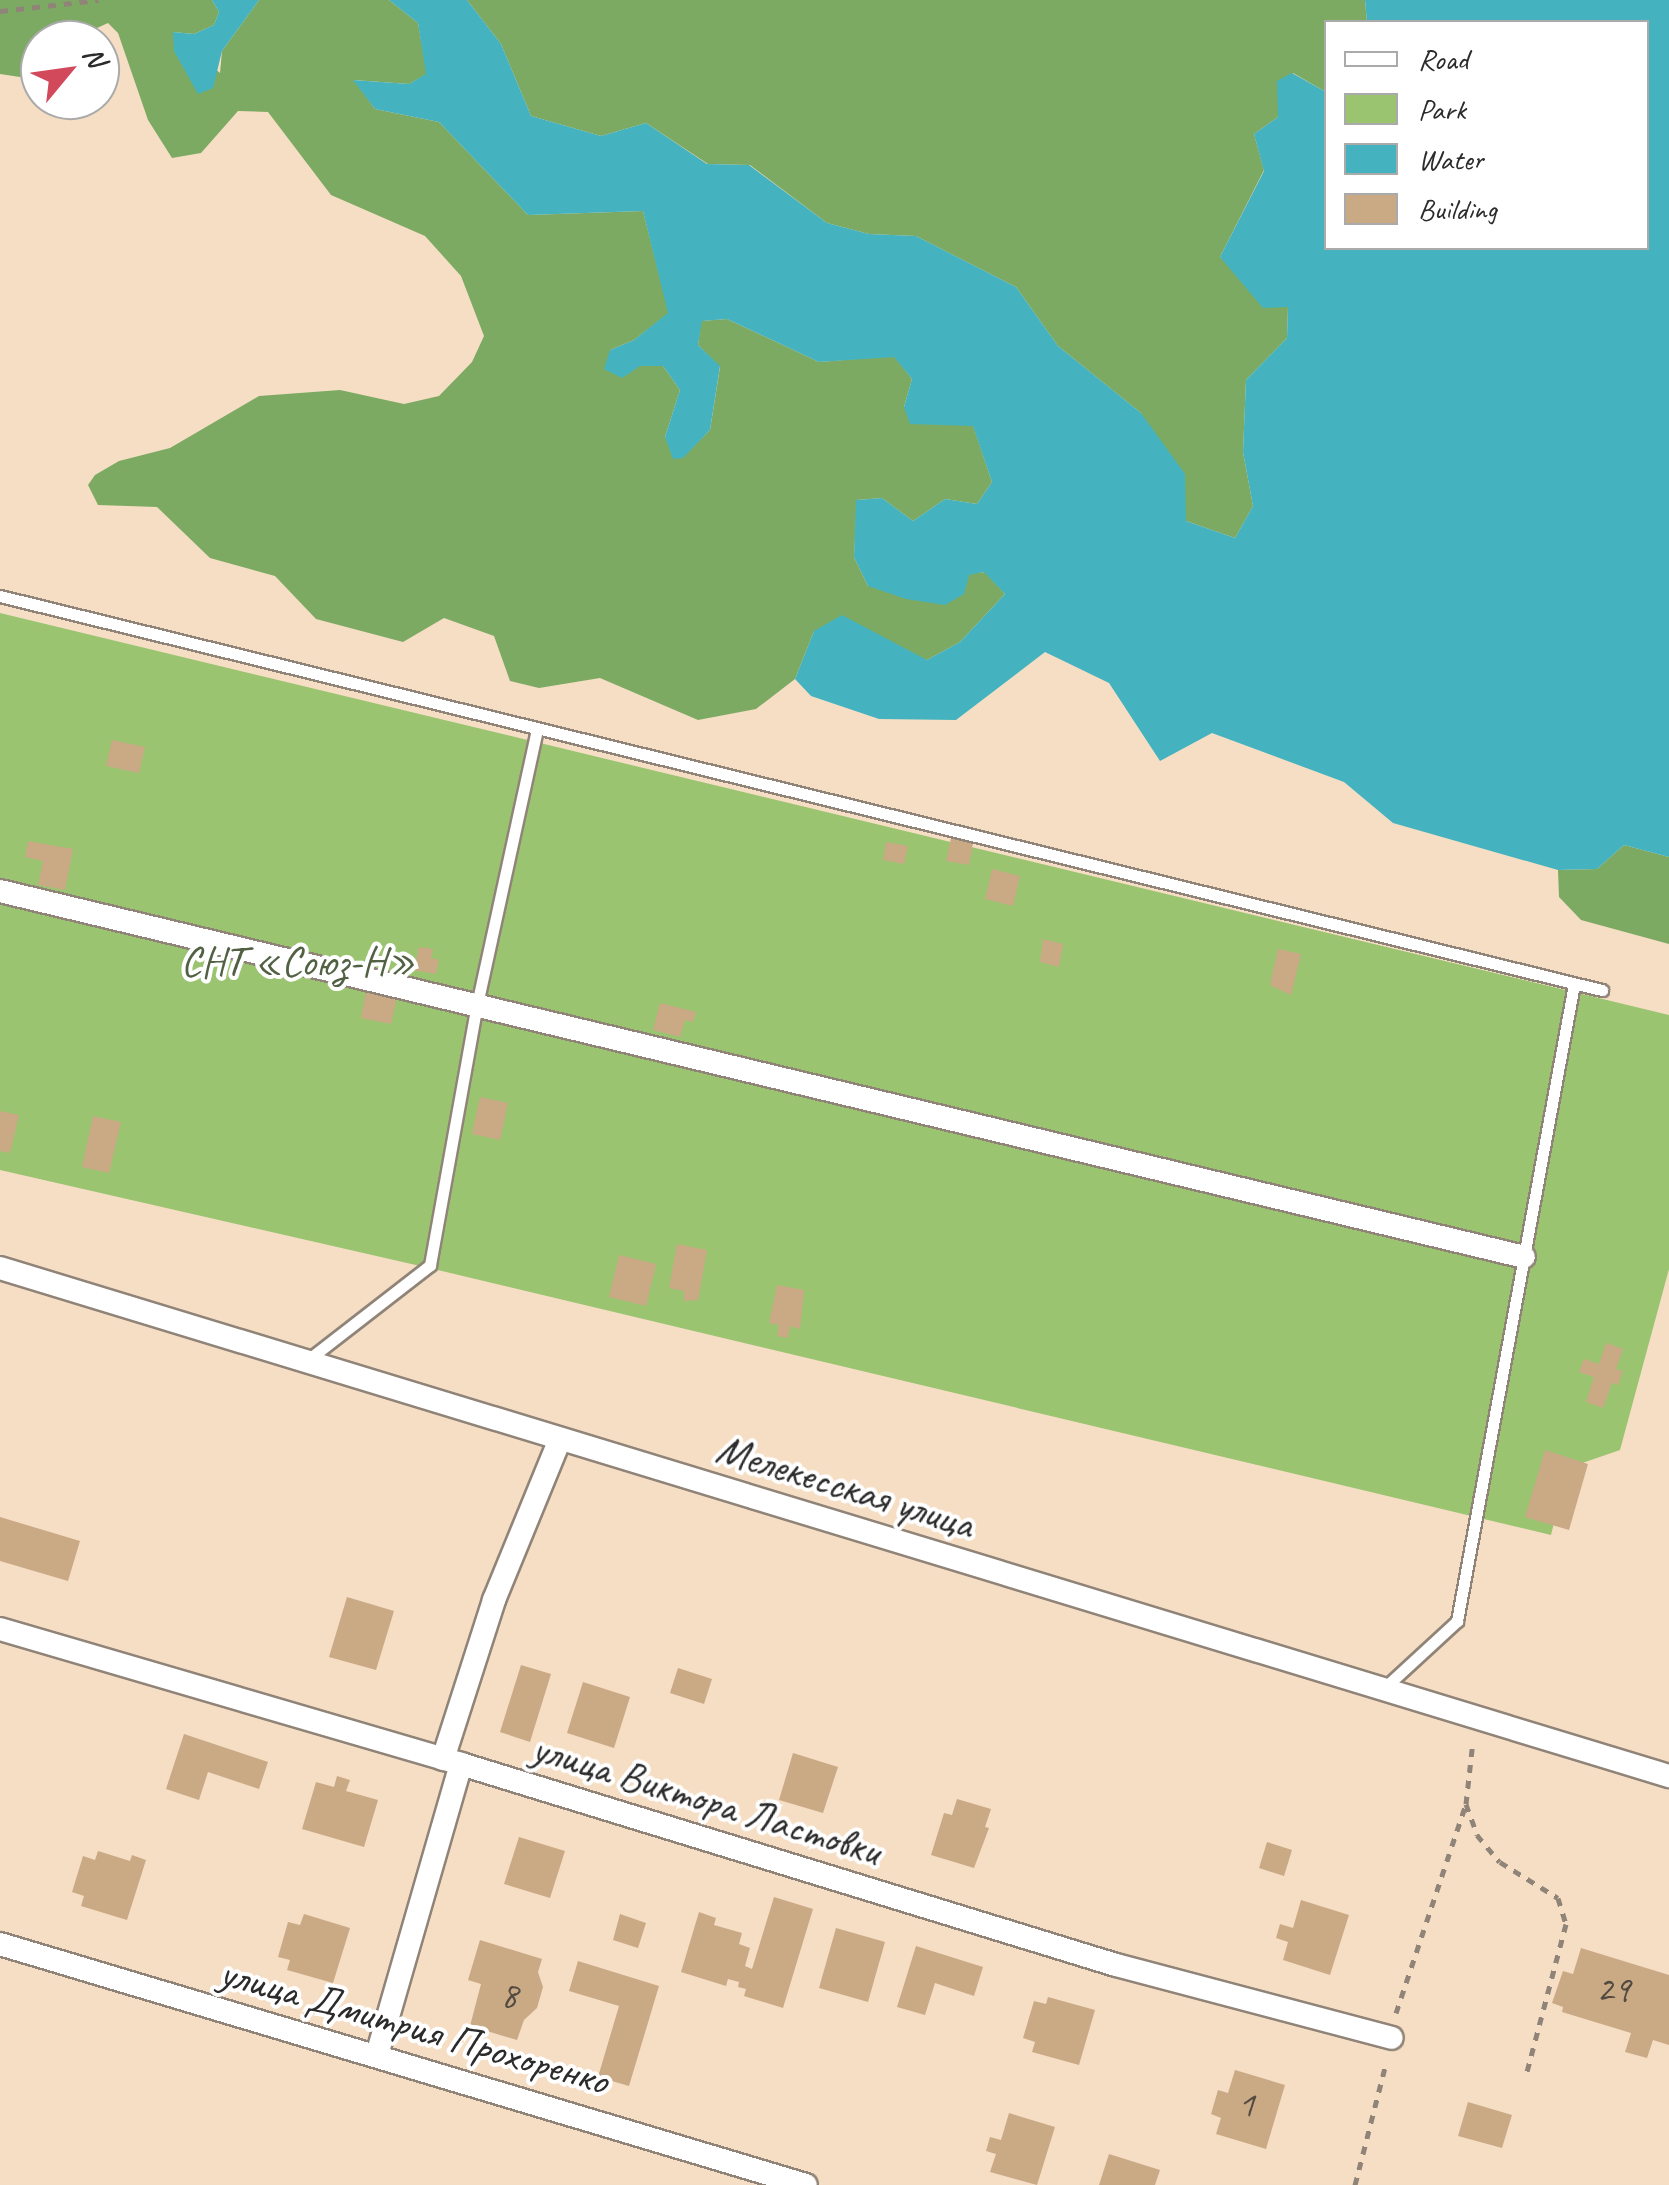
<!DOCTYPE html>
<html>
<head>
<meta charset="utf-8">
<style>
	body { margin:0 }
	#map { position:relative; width:1669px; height:2185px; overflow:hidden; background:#f6dec5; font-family:Caveat,sans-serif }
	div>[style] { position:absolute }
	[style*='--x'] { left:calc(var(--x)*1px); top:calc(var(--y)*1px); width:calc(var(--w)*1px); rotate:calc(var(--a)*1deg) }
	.green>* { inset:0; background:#9bc471 }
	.forest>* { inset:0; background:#7caa63 }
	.water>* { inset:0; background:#44b3bf }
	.building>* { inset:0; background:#caa985 }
	.path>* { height:5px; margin-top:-2.5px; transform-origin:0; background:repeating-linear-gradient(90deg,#908478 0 8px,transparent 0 16px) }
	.roads { filter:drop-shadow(2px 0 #908478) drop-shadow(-2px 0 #908478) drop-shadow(0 2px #908478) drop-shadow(0 -2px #908478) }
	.service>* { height:11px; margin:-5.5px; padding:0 5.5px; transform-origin:5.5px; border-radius:5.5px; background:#fff }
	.minor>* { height:22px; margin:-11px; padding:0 11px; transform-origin:11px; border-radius:11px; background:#fff }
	span { translate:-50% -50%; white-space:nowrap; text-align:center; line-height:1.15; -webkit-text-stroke:8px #fff; paint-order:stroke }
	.number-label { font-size:38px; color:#534a42 }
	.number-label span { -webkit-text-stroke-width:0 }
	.park-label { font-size:42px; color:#526144 }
	.street-label { font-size:42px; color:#2b2b2b }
	.legend { position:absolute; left:1324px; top:20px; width:325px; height:230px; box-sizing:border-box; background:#fff; border:2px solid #aaa; margin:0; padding:12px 18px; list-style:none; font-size:30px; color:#2b2b2b }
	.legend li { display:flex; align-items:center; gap:20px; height:50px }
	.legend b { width:50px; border:2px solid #aaa }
	.north { position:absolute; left:20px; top:20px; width:100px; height:100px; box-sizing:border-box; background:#fff; border:2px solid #aaa; border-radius:50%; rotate:61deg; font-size:28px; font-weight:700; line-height:40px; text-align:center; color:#2b2b2b }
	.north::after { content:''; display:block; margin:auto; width:35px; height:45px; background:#d1495b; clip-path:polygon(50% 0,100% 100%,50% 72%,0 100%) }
</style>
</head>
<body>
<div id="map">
	<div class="green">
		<div style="clip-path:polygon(0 613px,1669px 1015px,1669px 1269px,1620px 1450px,1568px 1468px,1551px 1535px,442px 1271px,0 1170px)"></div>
	</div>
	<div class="forest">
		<div style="clip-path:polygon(0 0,212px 0,219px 12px,214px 25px,194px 34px,173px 32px,220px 73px,222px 51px,259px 0,389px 0,418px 23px,427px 74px,409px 84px,354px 80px,375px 109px,439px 122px,528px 215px,643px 211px,669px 313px,634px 340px,610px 350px,640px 366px,663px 366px,680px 390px,665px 437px,683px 457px,710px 430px,720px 367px,698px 345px,701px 321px,727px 319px,819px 362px,894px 356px,912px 379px,904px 407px,973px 425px,992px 482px,977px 504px,945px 499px,913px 521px,882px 498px,857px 500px,854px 557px,868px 586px,985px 572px,1005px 594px,960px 642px,927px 660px,814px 631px,795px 679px,756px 709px,698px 720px,600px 678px,539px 688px,510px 681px,494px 636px,444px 618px,403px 642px,316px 619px,275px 576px,210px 558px,157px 507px,98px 505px,88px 485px,95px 475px,119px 461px,170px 448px,259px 396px,340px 390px,404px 404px,439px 396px,472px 362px,484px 336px,461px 276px,425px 236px,331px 195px,268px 112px,238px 111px,201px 153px,172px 158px,148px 120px,118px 33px,108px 23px,95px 29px,95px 40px,40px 40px,40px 80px,0 74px)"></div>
		<div style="clip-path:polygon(467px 0,1365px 0,1367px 22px,1326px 22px,1326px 92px,1293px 73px,1278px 117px,1254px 134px,1264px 170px,1220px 257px,1288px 307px,1287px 338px,1246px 380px,1243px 452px,1253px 506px,1235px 538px,1186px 521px,1141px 413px,1058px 346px,1016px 287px,916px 236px,869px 234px,827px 223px,750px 165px,708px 164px,646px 123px,601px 136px,531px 116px,501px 44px)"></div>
		<div style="clip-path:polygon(1624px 845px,1669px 857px,1669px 944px,1581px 920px,1559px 897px,1558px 870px,1597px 869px)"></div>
	</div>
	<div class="water">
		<div style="clip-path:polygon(212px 0,259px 0,222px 51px,213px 88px,198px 94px,174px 51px,173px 32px,194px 34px,214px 25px,219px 12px)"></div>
		<div style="clip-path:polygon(389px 0,467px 0,501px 44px,531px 116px,601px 136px,646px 123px,707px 164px,749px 165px,827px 223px,869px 234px,916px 236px,1016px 287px,1058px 346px,1141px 413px,1185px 474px,1186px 521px,1235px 538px,1253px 506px,1243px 452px,1246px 380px,1287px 338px,1288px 307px,1263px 308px,1220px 257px,1264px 171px,1254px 134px,1278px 117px,1277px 81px,1292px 73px,1326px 92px,1326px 248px,1646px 248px,1646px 22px,1367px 22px,1365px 0,1669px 0,1669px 857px,1624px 845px,1597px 869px,1558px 870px,1393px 823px,1344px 782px,1212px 733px,1160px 761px,1109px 683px,1045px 652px,956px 720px,879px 719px,811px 696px,795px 679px,814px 631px,842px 615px,927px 660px,960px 642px,1005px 594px,984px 572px,969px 575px,964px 594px,945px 605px,906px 599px,868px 586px,854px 557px,856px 500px,882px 498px,913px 521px,945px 499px,977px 504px,992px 482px,973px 426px,910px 424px,904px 407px,912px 379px,894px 357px,819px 362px,727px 319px,702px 321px,698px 345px,720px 366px,710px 430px,683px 458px,673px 459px,665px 437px,680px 390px,663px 366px,640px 366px,622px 378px,604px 369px,610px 350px,634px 340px,668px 313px,643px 211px,528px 215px,439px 122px,375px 109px,353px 80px,409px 84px,426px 74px,418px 23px)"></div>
	</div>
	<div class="building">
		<div style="clip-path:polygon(112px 740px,145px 747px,139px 773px,106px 766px)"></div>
		<div style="clip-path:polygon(951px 838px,973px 843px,969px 865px,946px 861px)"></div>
		<div style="clip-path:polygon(28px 841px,73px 849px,65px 890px,38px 885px,43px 861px,25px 857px)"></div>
		<div style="clip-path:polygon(886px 842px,908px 846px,904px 864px,883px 860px)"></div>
		<div style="clip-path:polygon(992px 869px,1020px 876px,1013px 906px,985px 899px)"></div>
		<div style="clip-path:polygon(1043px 939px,1063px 944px,1059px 967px,1040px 962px)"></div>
		<div style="clip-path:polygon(419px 947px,433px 949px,431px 958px,439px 960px,436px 974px,414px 970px)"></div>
		<div style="clip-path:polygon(1278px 949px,1301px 954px,1291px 995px,1270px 985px)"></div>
		<div style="clip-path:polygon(366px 991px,397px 997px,391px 1024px,361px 1018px)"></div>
		<div style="clip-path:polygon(660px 1003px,696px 1012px,693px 1022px,685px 1020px,680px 1037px,653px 1030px)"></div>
		<div style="clip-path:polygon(480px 1097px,508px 1103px,500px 1140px,472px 1134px)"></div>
		<div style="clip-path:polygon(0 1111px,19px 1115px,10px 1153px,0 1151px)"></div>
		<div style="clip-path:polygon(93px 1116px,121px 1122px,109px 1173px,82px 1167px)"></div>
		<div style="clip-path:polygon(677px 1244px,707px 1250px,698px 1300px,684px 1301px,684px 1291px,669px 1288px)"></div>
		<div style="clip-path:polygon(619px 1255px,656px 1264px,646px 1306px,609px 1297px)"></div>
		<div style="clip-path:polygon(777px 1285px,804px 1290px,800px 1329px,790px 1326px,788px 1338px,777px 1336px,779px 1325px,769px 1323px)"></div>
		<div style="clip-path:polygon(1606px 1343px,1623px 1349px,1616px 1369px,1623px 1371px,1618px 1385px,1612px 1383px,1603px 1408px,1586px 1402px,1594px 1377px,1579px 1372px,1584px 1359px,1599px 1364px)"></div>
		<div style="clip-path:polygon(1545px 1450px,1588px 1464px,1569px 1530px,1525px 1517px)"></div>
		<div style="clip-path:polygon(0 1517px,80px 1541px,68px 1581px,0 1561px)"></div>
		<div style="clip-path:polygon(347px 1597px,394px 1611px,376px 1670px,329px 1657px)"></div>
		<div style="clip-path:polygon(521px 1665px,551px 1674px,530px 1742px,500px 1732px)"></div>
		<div style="clip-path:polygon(678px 1668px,712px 1679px,704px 1704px,670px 1693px)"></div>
		<div style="clip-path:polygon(583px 1682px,630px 1697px,614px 1748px,567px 1733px)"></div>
		<div style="clip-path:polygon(184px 1734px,268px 1762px,259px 1789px,208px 1772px,199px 1800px,166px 1789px)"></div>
		<div style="clip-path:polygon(793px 1753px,838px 1767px,823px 1813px,779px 1800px)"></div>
		<div style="clip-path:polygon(337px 1776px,350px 1780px,346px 1791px,378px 1800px,364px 1847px,302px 1829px,316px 1782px,334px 1787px)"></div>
		<div style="clip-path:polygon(957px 1799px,991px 1809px,985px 1827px,989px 1828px,974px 1868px,931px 1855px,944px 1813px,952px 1815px)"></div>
		<div style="clip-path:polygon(519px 1837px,565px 1851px,550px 1898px,504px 1884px)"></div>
		<div style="clip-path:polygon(1267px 1842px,1292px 1850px,1284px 1876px,1259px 1868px)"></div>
		<div style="clip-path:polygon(98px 1851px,130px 1861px,132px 1855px,146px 1860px,127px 1920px,81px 1906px,84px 1896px,72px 1892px,83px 1856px,95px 1860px)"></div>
		<div style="clip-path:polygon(774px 1897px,813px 1909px,783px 2008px,744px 1996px,746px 1989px,738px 1987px,739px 1982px,728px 1979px,726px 1986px,681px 1972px,699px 1912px,716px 1918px,714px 1925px,742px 1933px,739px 1944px,750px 1948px,745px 1966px,752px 1969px)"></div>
		<div style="clip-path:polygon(1301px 1900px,1349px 1915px,1330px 1975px,1283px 1960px,1288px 1942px,1276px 1938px,1280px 1924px,1293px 1928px)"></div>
		<div style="clip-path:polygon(304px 1914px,350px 1928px,333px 1983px,287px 1970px,290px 1960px,278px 1957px,288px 1922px,300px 1925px)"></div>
		<div style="clip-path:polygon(620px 1914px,646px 1923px,638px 1948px,613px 1940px)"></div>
		<div style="clip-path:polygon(836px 1928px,885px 1942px,868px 2002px,819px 1988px)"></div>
		<div style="clip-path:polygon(480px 1940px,542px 1959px,538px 1972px,543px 1987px,537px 2008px,524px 2020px,517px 2040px,470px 2026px,481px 1984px,468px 1980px)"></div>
		<div style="clip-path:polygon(916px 1946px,983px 1967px,974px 1996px,935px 1983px,925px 2015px,897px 2007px)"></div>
		<div style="clip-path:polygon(1581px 1948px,1669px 1975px,1669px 2045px,1653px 2040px,1647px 2058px,1625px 2052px,1631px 2033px,1562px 2012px,1563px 2007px,1552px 2003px,1563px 1971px,1573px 1974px)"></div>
		<div style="clip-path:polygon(578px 1961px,659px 1986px,629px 2086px,598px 2077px,619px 2006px,569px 1991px)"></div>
		<div style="clip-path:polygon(1048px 1997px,1095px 2010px,1079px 2065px,1032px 2052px,1035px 2042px,1023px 2038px,1034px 2001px,1046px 2004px)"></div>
		<div style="clip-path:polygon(1235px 2070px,1285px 2085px,1266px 2149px,1216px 2134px,1221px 2118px,1211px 2114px,1218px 2090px,1228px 2093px)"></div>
		<div style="clip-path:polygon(1468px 2102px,1512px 2115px,1502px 2148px,1458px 2136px)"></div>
		<div style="clip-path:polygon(1009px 2113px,1055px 2127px,1037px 2185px,990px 2172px,996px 2154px,986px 2151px,990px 2137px,1001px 2140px)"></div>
		<div style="clip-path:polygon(1109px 2154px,1160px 2170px,1155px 2185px,1099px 2185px)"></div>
	</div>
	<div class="path">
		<div style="--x:0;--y:11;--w:99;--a:-6.4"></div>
		<div style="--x:1466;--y:1804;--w:33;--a:70"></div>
		<div style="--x:1477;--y:1835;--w:35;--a:50"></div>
		<div style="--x:1500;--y:1862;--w:68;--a:31.8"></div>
		<div style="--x:1558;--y:1898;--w:27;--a:73"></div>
		<div style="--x:1566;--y:1924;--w:156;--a:104.8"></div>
		<div style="--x:1396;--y:2013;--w:220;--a:-71.5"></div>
		<div style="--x:1466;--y:1804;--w:63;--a:-83.7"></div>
		<div style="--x:1355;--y:2185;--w:126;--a:-75.7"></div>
	</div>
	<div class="roads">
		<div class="service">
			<div style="--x:0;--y:596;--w:1650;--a:13.82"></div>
			<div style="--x:309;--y:1359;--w:153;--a:-37.8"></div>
			<div style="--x:430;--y:1265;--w:260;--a:-79.8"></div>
			<div style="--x:476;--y:1009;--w:287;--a:-77.7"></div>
			<div style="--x:1382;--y:1690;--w:102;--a:-42.6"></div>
			<div style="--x:1457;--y:1621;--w:648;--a:-79.59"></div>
		</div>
		<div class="minor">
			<div style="--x:0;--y:891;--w:1567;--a:13.5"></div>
			<div style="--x:0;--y:1268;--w:1745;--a:16.93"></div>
			<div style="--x:0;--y:1629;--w:480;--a:16.3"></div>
			<div style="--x:461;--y:1764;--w:685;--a:17.06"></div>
			<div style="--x:1116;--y:1965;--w:285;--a:14.8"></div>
			<div style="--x:443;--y:1759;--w:167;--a:-72.2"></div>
			<div style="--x:494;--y:1600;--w:174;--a:-67.7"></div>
			<div style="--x:0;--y:1944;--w:841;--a:16.65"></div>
			<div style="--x:377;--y:2055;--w:303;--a:-73.9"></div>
		</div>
	</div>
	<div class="number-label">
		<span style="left:1613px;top:1989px">29</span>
		<span style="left:509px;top:1995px">8</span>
		<span style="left:1246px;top:2104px">1</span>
	</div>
	<div class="park-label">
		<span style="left:298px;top:962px">СНТ «Союз-Н»</span>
	</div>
	<div class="street-label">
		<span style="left:845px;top:1487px;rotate:17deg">Мелекесская улица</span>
		<span style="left:706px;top:1800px;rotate:17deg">улица Виктора Ластовки</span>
		<span style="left:414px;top:2027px;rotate:16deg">улица Дмитрия Прохоренко</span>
	</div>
	<ul class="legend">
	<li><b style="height:12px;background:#fff"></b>Road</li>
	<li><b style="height:28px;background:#9bc471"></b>Park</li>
	<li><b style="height:28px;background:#44b3bf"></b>Water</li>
	<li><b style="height:28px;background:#caa985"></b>Building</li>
	</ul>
	<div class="north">N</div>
</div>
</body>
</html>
